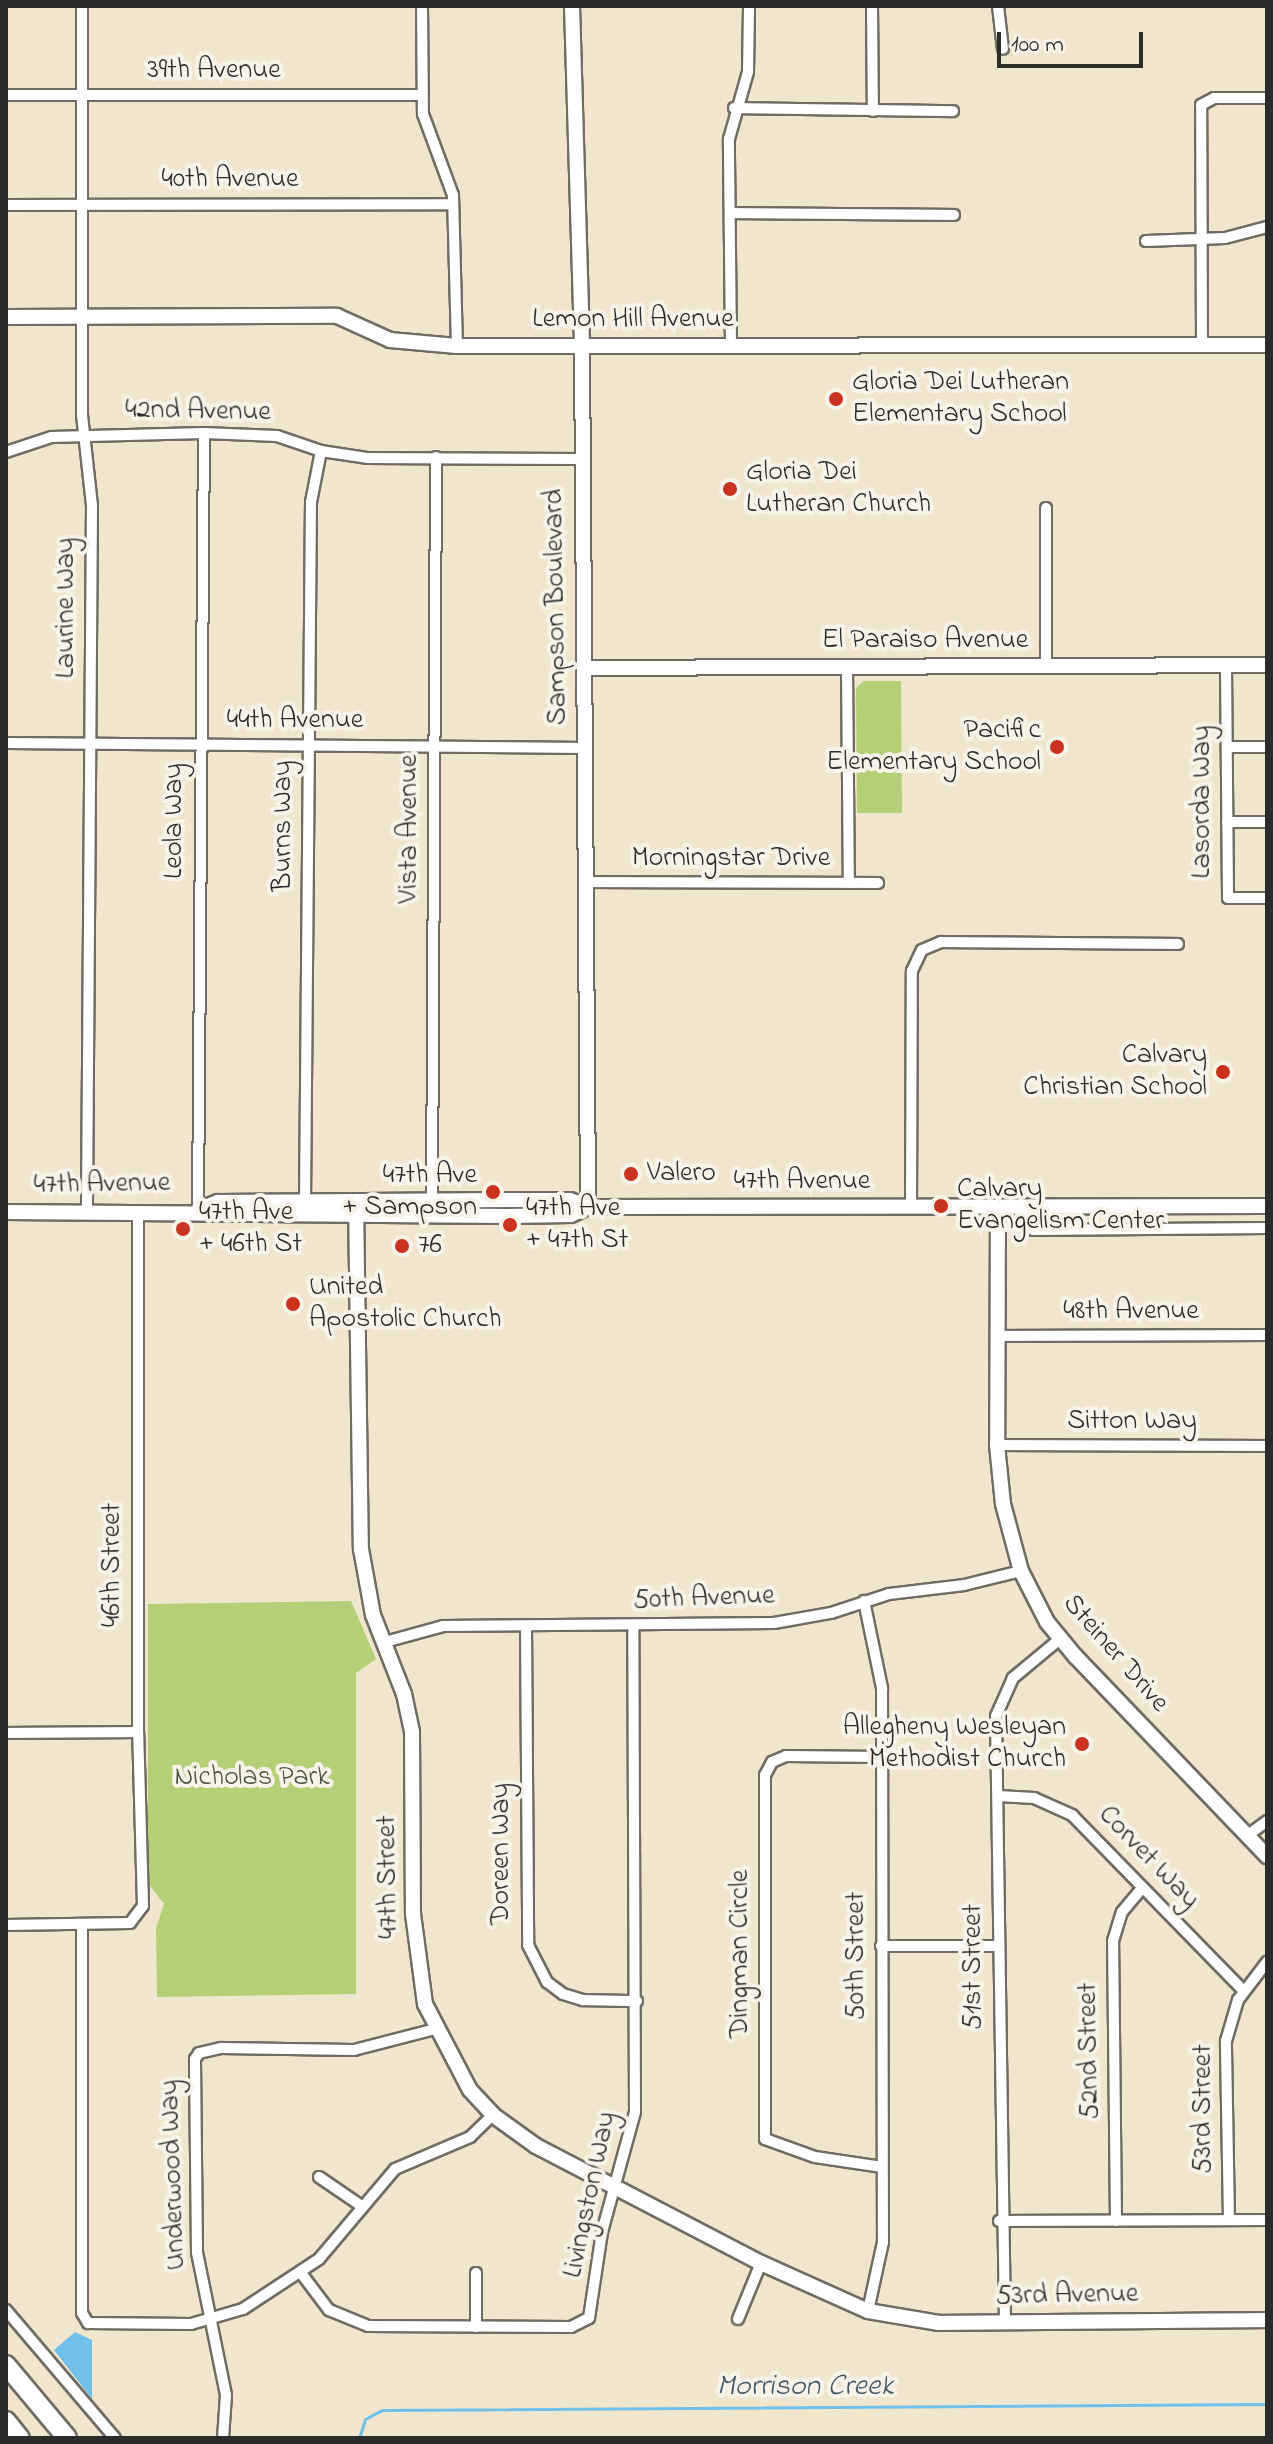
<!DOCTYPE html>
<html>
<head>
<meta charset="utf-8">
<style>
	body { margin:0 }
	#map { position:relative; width:1273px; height:2444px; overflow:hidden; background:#f0e6cd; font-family:"Indie Flower",sans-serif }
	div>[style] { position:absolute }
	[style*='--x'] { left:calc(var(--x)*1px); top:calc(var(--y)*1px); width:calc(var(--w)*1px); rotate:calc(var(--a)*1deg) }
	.green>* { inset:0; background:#b4d077 }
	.water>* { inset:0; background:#71bfeb }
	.stream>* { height:3px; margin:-1.5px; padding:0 1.5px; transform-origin:1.5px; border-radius:1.5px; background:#71bfeb }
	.roads { filter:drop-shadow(2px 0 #706c64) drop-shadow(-2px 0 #706c64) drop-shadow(0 2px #706c64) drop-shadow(0 -2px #706c64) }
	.street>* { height:10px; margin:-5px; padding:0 5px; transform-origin:5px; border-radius:5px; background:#fff }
	.secondary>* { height:14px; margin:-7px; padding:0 7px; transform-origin:7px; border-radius:7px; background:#fff }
	.highway>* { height:18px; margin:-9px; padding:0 9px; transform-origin:9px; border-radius:9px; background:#fff }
	.dots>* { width:22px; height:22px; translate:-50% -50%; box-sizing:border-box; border:4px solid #f7f3e8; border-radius:50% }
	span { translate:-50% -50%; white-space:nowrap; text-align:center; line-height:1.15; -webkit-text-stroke:8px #f7f3e8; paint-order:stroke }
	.street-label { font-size:28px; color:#2b2b2b }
	.poi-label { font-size:28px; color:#2b2b2b }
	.left { translate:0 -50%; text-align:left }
	.right { translate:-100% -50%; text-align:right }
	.park-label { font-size:28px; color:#4d543e }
	.water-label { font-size:30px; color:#405765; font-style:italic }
	.frame { position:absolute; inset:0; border:8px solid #2b2b2b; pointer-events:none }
	.scale { position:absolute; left:997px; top:32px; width:146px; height:36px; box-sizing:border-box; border:4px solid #2b2b2b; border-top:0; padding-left:10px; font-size:24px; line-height:28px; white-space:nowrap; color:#2b2b2b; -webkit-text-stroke:6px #f7f3e8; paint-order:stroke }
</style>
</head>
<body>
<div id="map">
	<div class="green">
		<div style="clip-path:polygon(864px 681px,901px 681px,902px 813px,857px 813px,856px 688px)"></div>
		<div style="clip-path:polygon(351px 1601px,376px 1659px,356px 1673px,356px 1994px,157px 1997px,156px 1928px,164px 1904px,148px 1883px,148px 1604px)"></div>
	</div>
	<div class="water">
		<div style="clip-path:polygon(75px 2332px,92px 2340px,92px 2399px,54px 2350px)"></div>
	</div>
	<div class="stream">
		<div style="--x:359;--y:2438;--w:20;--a:-72"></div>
		<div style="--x:365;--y:2419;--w:19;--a:-28"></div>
		<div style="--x:382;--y:2410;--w:885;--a:-0.39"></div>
	</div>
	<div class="roads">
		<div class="street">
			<div style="--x:82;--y:6;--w:409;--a:90"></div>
			<div style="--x:82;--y:415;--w:91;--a:83.7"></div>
			<div style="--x:92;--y:505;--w:707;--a:90.41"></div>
			<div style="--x:422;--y:6;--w:108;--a:89.5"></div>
			<div style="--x:423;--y:114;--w:86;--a:69.7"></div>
			<div style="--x:453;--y:195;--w:151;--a:88.5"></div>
			<div style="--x:872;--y:6;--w:105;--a:89.5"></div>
			<div style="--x:998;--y:6;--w:43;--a:83.4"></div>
			<div style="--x:6;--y:95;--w:416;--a:0"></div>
			<div style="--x:734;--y:108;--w:219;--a:0.8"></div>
			<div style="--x:6;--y:205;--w:447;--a:-0.1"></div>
			<div style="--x:731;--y:213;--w:223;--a:0.5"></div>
			<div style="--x:1146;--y:241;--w:79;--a:-2.2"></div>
			<div style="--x:1225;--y:238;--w:43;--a:-14.7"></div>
			<div style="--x:1202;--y:344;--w:239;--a:-90.2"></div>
			<div style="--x:1201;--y:105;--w:15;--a:-28"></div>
			<div style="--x:1214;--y:98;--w:53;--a:0"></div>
			<div style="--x:731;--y:346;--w:207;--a:-90.6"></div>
			<div style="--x:729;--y:139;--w:70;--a:-74.2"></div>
			<div style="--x:748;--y:72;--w:66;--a:-89.1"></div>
			<div style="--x:6;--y:452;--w:47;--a:-18.4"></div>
			<div style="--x:51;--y:437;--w:153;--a:-1.5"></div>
			<div style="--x:204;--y:433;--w:73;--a:2.4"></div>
			<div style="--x:277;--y:436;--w:46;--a:18.8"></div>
			<div style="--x:321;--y:451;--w:48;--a:8.5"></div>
			<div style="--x:368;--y:458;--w:213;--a:0.3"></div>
			<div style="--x:1046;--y:508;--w:158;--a:90"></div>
			<div style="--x:1226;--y:666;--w:232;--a:89.5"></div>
			<div style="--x:1228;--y:898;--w:39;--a:0"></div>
			<div style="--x:847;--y:668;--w:215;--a:89.5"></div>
			<div style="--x:6;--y:743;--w:579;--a:0.49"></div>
			<div style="--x:1227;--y:747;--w:40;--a:0"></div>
			<div style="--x:1227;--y:822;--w:40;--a:0"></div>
			<div style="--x:585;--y:882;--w:293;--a:0.2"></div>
			<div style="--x:432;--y:1201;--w:744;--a:-89.69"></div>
			<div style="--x:305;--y:1202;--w:700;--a:-89.51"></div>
			<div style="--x:311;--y:502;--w:52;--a:-78.9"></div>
			<div style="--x:911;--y:1208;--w:237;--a:-89.8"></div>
			<div style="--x:912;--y:971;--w:23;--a:-65"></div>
			<div style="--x:922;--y:950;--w:21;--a:-23"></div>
			<div style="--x:941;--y:942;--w:237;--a:0.5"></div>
			<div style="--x:1017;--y:1208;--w:27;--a:54"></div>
			<div style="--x:1033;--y:1230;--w:234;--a:-0.5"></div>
			<div style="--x:198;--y:1210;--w:777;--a:-89.56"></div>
			<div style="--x:996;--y:1336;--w:271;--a:-0.2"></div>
			<div style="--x:997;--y:1445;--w:270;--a:0.2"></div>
			<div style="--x:864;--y:1601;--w:89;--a:78.3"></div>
			<div style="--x:882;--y:1688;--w:554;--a:89.9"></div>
			<div style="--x:883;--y:2242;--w:71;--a:102.3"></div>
			<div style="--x:526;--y:1626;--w:319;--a:89.6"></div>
			<div style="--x:528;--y:1945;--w:42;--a:62.8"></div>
			<div style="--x:547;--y:1982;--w:20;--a:37"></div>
			<div style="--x:563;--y:1994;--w:21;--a:17"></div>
			<div style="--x:583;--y:2000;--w:54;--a:1.1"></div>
			<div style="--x:385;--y:1642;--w:60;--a:-15.4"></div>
			<div style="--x:443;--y:1626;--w:331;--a:-0.5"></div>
			<div style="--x:774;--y:1623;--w:58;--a:-10"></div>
			<div style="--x:831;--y:1613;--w:61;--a:-18.1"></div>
			<div style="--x:889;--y:1594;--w:76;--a:-6.8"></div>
			<div style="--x:964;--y:1585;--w:59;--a:-13.8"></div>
			<div style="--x:6;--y:1733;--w:132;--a:-0.4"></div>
			<div style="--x:882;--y:1757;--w:96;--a:-179.4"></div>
			<div style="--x:786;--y:1756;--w:15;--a:157"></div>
			<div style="--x:772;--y:1762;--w:15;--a:118"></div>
			<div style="--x:765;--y:1775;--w:364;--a:90"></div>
			<div style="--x:765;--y:2139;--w:53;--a:19.8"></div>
			<div style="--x:815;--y:2157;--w:68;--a:8.5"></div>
			<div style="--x:998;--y:1796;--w:36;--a:3"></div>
			<div style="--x:1034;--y:1798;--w:42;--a:24.1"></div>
			<div style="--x:1072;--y:1815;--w:246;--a:45.7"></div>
			<div style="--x:1248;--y:1835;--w:24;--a:-36"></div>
			<div style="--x:6;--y:1925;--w:124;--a:-0.9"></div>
			<div style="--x:130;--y:1923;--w:21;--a:-53"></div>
			<div style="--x:143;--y:1906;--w:174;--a:-91.6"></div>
			<div style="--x:138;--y:1732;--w:521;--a:-90"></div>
			<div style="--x:82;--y:1925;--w:388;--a:90"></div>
			<div style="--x:82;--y:2313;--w:12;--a:59"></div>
			<div style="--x:88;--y:2323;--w:103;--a:0.6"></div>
			<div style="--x:191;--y:2324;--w:54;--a:-16.1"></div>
			<div style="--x:243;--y:2309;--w:91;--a:-33.3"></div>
			<div style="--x:319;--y:2259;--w:118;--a:-49.8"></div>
			<div style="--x:395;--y:2169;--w:82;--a:-23.1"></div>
			<div style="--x:470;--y:2137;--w:32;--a:-44"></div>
			<div style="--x:881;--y:1946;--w:117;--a:0"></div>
			<div style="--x:319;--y:2177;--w:53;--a:34.3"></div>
			<div style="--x:1229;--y:2220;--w:179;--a:-91"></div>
			<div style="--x:1226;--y:2041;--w:43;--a:-73.7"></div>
			<div style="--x:1238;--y:2000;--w:48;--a:-52.7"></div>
			<div style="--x:999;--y:2221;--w:268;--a:-0.2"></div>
			<div style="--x:1116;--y:2221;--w:280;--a:-90.6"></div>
			<div style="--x:1113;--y:1941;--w:30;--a:-73"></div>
			<div style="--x:1122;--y:1912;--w:31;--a:-50"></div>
			<div style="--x:301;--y:2273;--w:46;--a:52.9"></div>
			<div style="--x:329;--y:2310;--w:42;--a:22.3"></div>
			<div style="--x:368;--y:2326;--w:203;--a:0.3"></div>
			<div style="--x:571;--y:2327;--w:20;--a:-27"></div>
			<div style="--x:589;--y:2318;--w:87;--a:-81.4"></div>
			<div style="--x:602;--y:2232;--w:124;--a:-74.6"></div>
			<div style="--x:635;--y:2112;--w:487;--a:-90.2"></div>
			<div style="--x:476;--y:2273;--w:54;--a:90"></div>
			<div style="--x:6;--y:2310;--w:168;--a:49.6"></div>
			<div style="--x:738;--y:2319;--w:61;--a:-67.7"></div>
			<div style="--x:1005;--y:2323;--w:607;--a:-90.85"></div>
			<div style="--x:996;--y:1716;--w:42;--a:-65.9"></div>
			<div style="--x:1013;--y:1678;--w:62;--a:-39.8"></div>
			<div style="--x:223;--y:2438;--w:43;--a:-86"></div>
			<div style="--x:226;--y:2395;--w:145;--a:-101.5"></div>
			<div style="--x:197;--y:2253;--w:194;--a:-90.6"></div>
			<div style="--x:195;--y:2059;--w:7;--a:-56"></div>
			<div style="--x:199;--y:2053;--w:23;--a:-13"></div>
			<div style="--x:221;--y:2048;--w:133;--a:0.9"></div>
			<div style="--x:354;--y:2050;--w:84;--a:-14.5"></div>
		</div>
		<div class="secondary">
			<div style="--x:572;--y:6;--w:339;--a:88.3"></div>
			<div style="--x:582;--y:345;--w:862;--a:89.6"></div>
			<div style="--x:6;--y:317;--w:331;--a:-0.2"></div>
			<div style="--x:337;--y:316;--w:58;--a:24.4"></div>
			<div style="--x:390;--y:340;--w:67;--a:5.1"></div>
			<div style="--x:457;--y:346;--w:810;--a:-0.07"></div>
			<div style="--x:584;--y:668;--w:683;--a:-0.25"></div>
			<div style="--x:356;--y:1201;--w:348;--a:89.2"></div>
			<div style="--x:361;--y:1549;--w:67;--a:79.7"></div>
			<div style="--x:373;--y:1615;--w:85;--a:68.6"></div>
			<div style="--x:404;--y:1694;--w:39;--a:78"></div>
			<div style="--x:412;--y:1732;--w:182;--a:89.7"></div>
			<div style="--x:413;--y:1914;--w:91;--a:82.4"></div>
			<div style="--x:425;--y:2004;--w:97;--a:62.4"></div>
			<div style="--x:470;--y:2090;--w:34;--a:47"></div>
			<div style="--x:493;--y:2115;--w:53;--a:35.8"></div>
			<div style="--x:536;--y:2146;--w:254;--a:27.5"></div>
			<div style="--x:761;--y:2263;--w:117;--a:24.2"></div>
			<div style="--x:868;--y:2311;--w:72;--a:9.6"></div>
			<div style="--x:939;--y:2323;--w:328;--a:-0.5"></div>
			<div style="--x:998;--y:1208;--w:237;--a:90.2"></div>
			<div style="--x:997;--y:1445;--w:59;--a:84.2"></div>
			<div style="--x:1003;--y:1504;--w:69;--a:75"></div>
			<div style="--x:1021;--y:1571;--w:57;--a:63"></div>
			<div style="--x:1047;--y:1622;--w:45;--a:50.4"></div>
			<div style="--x:1076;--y:1657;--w:276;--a:46.2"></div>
			<div style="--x:198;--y:1210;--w:22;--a:-22"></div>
			<div style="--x:218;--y:1202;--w:288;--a:-0.4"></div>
			<div style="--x:506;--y:1200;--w:64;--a:0"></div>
			<div style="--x:570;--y:1200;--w:19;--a:21"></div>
			<div style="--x:588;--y:1207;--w:679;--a:-0.08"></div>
			<div style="--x:6;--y:1212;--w:501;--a:0.46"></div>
			<div style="--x:507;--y:1216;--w:64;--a:-0.9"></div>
			<div style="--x:571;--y:1215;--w:19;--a:-25"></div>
		</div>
		<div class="highway">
			<div style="--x:6;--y:2365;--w:95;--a:50.1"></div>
			<div style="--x:6;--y:2421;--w:22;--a:51"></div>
		</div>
	</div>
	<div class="dots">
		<div style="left:836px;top:399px;background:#c8321e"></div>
		<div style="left:730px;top:489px;background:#c8321e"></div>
		<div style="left:1057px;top:747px;background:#c8321e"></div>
		<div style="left:1223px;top:1072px;background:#c8321e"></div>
		<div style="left:631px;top:1174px;background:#c8321e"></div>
		<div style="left:493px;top:1192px;background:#c8321e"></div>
		<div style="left:941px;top:1206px;background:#c8321e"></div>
		<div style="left:510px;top:1225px;background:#c8321e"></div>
		<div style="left:183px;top:1229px;background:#c8321e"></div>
		<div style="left:402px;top:1246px;background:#c8321e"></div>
		<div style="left:293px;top:1304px;background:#c8321e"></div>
		<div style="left:1082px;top:1744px;background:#c8321e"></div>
	</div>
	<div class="street-label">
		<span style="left:214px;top:71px">39th Avenue</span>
		<span style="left:230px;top:180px">40th Avenue</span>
		<span style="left:633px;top:320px">Lemon Hill Avenue</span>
		<span style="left:198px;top:412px;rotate:1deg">42nd Avenue</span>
		<span style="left:557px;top:607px;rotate:-91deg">Sampson Boulevard</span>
		<span style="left:67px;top:608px;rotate:-90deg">Laurine Way</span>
		<span style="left:925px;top:641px">El Paraiso Avenue</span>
		<span style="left:295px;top:721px">44th Avenue</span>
		<span style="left:1203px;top:802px;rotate:-90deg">Lasorda Way</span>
		<span style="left:175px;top:821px;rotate:-90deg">Leola Way</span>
		<span style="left:284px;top:826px;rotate:-90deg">Burns Way</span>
		<span style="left:410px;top:829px;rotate:-90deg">Vista Avenue</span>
		<span style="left:731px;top:859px">Morningstar Drive</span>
		<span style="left:802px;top:1182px">47th Avenue</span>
		<span style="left:102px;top:1185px;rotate:-1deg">47th Avenue</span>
		<span style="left:1131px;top:1312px">48th Avenue</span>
		<span style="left:1132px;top:1422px">Sitton Way</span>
		<span style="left:113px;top:1565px;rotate:-90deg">46th Street</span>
		<span style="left:704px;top:1599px;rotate:-2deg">50th Avenue</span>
		<span style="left:1115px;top:1654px;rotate:49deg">Steiner Drive</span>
		<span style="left:502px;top:1854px;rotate:-90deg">Doreen Way</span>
		<span style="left:1148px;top:1858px;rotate:46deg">Corvet Way</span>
		<span style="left:389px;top:1877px;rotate:-91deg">47th Street</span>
		<span style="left:741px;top:1954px;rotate:-90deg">Dingman Circle</span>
		<span style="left:857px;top:1956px;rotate:-90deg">50th Street</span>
		<span style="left:974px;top:1967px;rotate:-90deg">51st Street</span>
		<span style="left:1090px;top:2051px;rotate:-91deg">52nd Street</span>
		<span style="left:1204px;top:2109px;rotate:-90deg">53rd Street</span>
		<span style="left:174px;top:2175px;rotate:-92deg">Underwood Way</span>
		<span style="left:591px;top:2195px;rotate:-78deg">Livingston Way</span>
		<span style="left:1067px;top:2296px;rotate:-1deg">53rd Avenue</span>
	</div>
	<div class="poi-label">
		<span class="left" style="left:852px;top:399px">Gloria Dei Lutheran<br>Elementary School</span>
		<span class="left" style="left:746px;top:489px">Gloria Dei<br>Lutheran Church</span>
		<span class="right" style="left:1041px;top:747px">Pacific<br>Elementary School</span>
		<span class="right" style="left:1207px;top:1072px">Calvary<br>Christian School</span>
		<span class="left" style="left:647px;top:1174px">Valero</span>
		<span class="right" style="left:477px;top:1192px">47th Ave<br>+ Sampson</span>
		<span class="left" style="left:957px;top:1206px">Calvary<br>Evangelism Center</span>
		<span class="left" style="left:526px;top:1225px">47th Ave<br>+ 47th St</span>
		<span class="left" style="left:199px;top:1229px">47th Ave<br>+ 46th St</span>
		<span class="left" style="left:418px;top:1246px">76</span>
		<span class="left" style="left:309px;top:1304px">United<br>Apostolic Church</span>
		<span class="right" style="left:1066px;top:1744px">Allegheny Wesleyan<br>Methodist Church</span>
	</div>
	<div class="park-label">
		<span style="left:252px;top:1778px">Nicholas Park</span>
	</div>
	<div class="water-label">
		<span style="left:805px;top:2387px">Morrison Creek</span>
	</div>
	<div class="frame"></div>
	<div class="scale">100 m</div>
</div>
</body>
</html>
